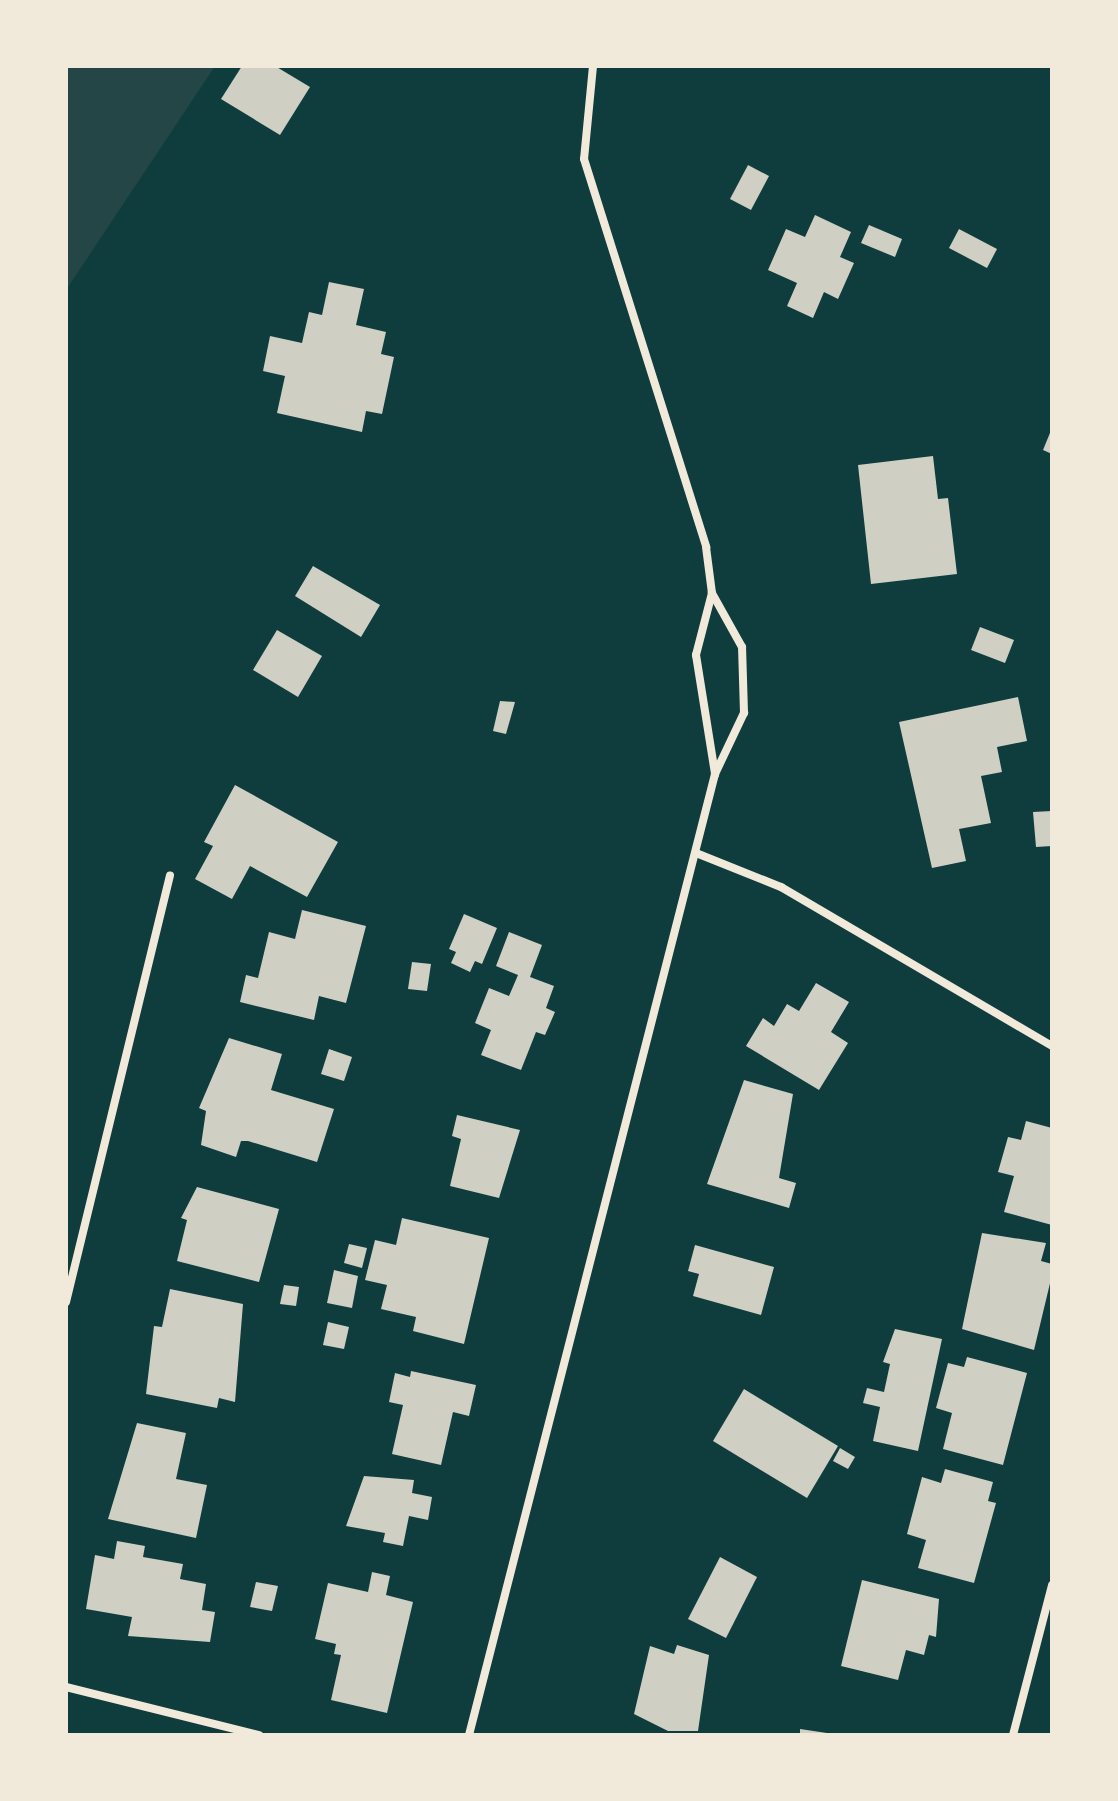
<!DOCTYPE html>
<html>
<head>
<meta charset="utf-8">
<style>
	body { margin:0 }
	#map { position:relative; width:1118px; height:1801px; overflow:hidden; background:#0f3d3e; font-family:Rubik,sans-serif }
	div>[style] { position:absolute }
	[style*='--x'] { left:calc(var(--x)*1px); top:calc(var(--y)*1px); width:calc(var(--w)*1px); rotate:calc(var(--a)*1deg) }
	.green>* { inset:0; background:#244646 }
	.building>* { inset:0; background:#cfcfc3 }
	.minor>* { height:8px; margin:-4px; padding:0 4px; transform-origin:4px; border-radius:4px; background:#f1e9da }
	span { translate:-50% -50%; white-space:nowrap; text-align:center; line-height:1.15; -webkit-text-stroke:8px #f1e9da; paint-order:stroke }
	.frame { position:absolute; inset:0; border:68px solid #f1e9da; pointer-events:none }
</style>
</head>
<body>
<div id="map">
	<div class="green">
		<div style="clip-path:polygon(66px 66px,215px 66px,66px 290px)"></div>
	</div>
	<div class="building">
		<div style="clip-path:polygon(242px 66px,275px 66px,310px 87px,280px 135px,221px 99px)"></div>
		<div style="clip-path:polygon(748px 165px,769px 176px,751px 210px,730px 199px)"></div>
		<div style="clip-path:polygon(815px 215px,851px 232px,840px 257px,854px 263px,838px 299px,824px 292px,813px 318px,787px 306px,797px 283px,768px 270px,786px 229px,805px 237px)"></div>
		<div style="clip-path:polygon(869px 225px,902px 239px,895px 257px,861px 243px)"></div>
		<div style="clip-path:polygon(959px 229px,997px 249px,987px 268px,949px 248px)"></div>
		<div style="clip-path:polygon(329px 282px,364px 289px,356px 325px,386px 332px,381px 354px,394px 357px,382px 414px,366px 411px,362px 432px,277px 413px,285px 376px,263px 371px,270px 336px,302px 343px,309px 312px,322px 315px)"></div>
		<div style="clip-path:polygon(1052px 428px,1052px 454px,1043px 450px)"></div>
		<div style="clip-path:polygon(933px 456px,938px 499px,948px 498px,957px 574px,871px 584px,858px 465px)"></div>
		<div style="clip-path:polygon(313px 566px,380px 605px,361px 637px,295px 596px)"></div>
		<div style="clip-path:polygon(980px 627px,1014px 640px,1005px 663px,971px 650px)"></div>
		<div style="clip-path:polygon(277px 630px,322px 656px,298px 697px,253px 670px)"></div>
		<div style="clip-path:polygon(1018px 697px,1027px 741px,997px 747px,1002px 772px,981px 776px,991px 823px,959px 829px,966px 861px,932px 868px,899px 722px)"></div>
		<div style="clip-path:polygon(500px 701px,515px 702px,506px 734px,493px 731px)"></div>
		<div style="clip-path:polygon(235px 785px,338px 842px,307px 897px,250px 866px,232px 899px,195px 879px,213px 846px,204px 842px)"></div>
		<div style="clip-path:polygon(1052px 811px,1052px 846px,1036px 847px,1033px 812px)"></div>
		<div style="clip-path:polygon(302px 910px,366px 926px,346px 1003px,319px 996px,314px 1020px,240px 1002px,246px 975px,258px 978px,269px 932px,295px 939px)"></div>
		<div style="clip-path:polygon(464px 914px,497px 928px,482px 964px,475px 961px,470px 972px,451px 963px,456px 952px,449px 949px)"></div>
		<div style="clip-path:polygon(509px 932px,542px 945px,530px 977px,554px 986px,546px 1008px,555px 1012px,545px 1035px,536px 1032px,521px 1070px,481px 1055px,491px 1030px,475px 1023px,489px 988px,509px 996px,518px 975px,496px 966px)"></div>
		<div style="clip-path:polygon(412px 962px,431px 964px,427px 991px,408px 989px)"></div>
		<div style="clip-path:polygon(816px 983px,849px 1002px,831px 1032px,848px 1043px,819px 1090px,746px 1046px,763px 1018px,774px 1026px,787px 1004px,799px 1011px)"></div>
		<div style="clip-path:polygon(229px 1038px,282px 1054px,271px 1090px,334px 1109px,317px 1162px,248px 1141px,241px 1141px,236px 1157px,201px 1145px,206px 1111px,199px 1108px)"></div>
		<div style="clip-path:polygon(329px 1049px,352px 1057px,344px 1081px,321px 1074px)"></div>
		<div style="clip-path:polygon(744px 1080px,793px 1094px,779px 1178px,796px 1183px,789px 1208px,707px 1184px)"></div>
		<div style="clip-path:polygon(457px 1115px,520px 1130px,499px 1198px,450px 1186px,461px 1139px,452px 1136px)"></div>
		<div style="clip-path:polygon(1026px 1121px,1052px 1128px,1052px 1225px,1004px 1212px,1014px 1176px,998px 1172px,1008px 1137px,1021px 1140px)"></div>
		<div style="clip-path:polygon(197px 1187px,279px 1209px,259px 1282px,177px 1261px,187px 1220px,181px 1218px)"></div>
		<div style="clip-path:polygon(402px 1218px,489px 1238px,464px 1344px,413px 1331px,416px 1317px,381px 1309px,387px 1285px,365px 1280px,375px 1240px,396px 1245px)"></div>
		<div style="clip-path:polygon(982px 1233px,1046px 1243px,1041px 1261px,1052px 1264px,1052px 1275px,1034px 1350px,962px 1329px)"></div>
		<div style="clip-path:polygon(349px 1244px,367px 1248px,362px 1268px,344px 1263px)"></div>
		<div style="clip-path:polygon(695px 1245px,774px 1267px,761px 1315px,693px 1296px,699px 1274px,688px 1271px)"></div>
		<div style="clip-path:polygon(334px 1270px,358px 1276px,352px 1308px,327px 1303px)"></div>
		<div style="clip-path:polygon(284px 1285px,299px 1287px,296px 1306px,280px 1304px)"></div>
		<div style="clip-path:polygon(170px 1289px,243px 1304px,235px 1402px,219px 1398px,217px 1408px,146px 1394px,154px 1326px,162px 1327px)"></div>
		<div style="clip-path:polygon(328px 1322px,349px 1327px,344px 1349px,323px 1345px)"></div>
		<div style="clip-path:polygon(895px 1329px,942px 1339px,918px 1451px,873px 1441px,880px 1407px,863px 1403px,867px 1388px,884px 1392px,890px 1364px,883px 1362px)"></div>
		<div style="clip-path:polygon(967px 1357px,1027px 1373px,1003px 1465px,943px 1449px,952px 1413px,936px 1408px,948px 1363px,964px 1367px)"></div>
		<div style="clip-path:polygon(411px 1371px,476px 1385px,469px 1416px,453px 1412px,441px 1465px,392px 1454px,403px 1405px,389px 1402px,395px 1373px,410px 1377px)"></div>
		<div style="clip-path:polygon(744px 1389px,838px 1446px,807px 1498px,713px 1441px)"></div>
		<div style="clip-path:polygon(137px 1423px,186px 1433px,176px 1479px,207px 1485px,196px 1538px,108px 1519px)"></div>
		<div style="clip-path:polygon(840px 1448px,855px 1457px,848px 1469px,833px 1461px)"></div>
		<div style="clip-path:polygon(945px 1469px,993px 1482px,988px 1501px,996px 1503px,974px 1583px,918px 1568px,926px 1540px,907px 1534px,922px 1477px,941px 1483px)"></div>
		<div style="clip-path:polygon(364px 1476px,414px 1480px,412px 1493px,432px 1497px,428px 1520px,409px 1516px,403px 1546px,383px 1542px,385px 1533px,346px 1526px)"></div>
		<div style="clip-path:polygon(117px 1541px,145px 1546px,143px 1557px,183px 1564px,180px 1579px,206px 1584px,202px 1610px,215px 1612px,210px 1642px,128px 1636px,132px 1617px,86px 1609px,95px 1555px,114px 1559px)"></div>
		<div style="clip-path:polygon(720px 1557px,757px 1577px,726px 1638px,688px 1619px)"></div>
		<div style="clip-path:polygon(372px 1572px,390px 1576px,386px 1595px,413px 1602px,387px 1713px,331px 1700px,341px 1655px,334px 1654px,336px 1644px,315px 1639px,328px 1583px,368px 1592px)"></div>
		<div style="clip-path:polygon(862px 1580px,939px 1599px,936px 1637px,929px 1635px,924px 1655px,906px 1650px,898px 1680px,841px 1666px)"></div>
		<div style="clip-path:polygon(256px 1582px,278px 1586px,272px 1611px,250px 1607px)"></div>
		<div style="clip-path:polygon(677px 1645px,709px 1655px,698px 1731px,668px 1731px,634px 1714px,650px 1646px,674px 1654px)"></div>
		<div style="clip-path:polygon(800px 1729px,827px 1733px,827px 1735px,800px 1735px)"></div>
	</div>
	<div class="minor">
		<div style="--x:593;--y:66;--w:93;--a:95.5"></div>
		<div style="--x:584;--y:159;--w:407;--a:72.5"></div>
		<div style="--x:706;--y:547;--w:46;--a:82.6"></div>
		<div style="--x:712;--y:593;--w:64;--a:104.5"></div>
		<div style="--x:696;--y:655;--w:121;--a:80.9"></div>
		<div style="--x:696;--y:853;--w:92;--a:21.8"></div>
		<div style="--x:781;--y:887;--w:314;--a:30.4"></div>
		<div style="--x:66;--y:1302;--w:439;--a:-76.3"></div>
		<div style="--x:66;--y:1687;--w:199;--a:14"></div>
		<div style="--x:469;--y:1735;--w:992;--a:-75.64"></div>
		<div style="--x:715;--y:774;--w:68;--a:-64.6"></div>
		<div style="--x:744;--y:713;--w:66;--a:-91.7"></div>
		<div style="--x:742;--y:647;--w:62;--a:-119.1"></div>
		<div style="--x:1013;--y:1735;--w:155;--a:-75.4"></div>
	</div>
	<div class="frame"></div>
</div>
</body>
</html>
